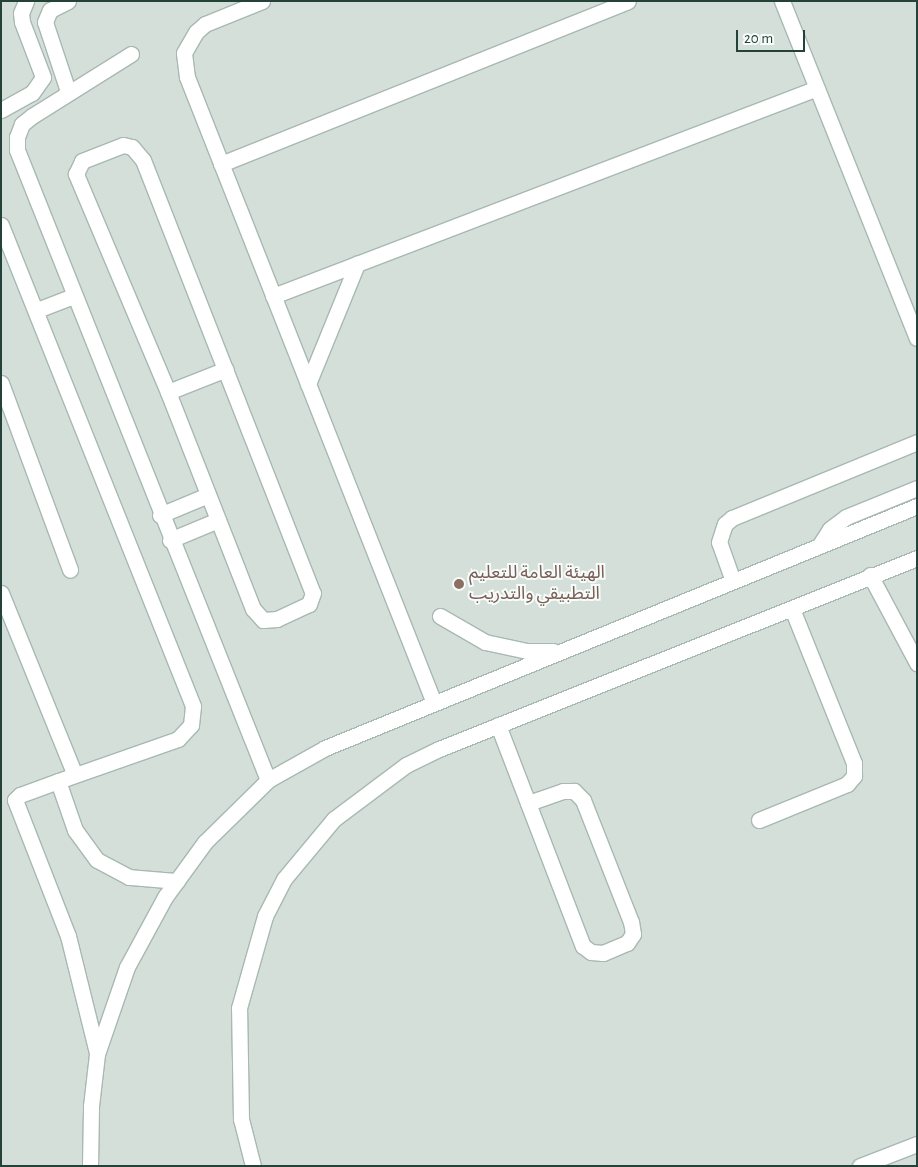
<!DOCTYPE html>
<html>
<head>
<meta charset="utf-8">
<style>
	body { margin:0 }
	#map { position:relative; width:918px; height:1167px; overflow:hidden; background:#e6efeb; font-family:"Alegreya Sans","Noto Sans Arabic",sans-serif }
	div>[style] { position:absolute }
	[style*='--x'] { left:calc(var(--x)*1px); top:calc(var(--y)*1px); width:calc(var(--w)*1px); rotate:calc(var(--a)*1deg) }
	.built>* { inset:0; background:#d4dfda }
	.roads { filter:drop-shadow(1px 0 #a8b8b2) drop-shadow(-1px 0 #a8b8b2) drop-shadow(0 1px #a8b8b2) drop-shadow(0 -1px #a8b8b2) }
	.minor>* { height:15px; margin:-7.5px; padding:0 7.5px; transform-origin:7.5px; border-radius:7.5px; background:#fff }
	.dots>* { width:14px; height:14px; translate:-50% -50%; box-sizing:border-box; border:2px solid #f7fbf9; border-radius:50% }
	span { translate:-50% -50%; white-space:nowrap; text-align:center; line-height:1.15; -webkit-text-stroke:4px #f7fbf9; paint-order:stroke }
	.education-label { font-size:18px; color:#785e54 }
	.left { translate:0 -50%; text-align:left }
	.frame { position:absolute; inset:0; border:2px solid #24423a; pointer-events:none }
	.scale { position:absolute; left:736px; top:30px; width:69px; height:22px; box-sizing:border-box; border:2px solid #24423a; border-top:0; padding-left:6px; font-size:15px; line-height:18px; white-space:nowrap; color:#24423a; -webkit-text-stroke:4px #f7fbf9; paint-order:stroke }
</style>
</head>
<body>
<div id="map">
	<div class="built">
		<div style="clip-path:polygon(1px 1px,917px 1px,917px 1166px,1px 1166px)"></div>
	</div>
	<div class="roads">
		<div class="minor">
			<div style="--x:68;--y:1;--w:20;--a:153"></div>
			<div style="--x:50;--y:10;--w:13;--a:113"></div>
			<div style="--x:45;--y:22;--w:73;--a:71.6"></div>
			<div style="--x:262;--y:1;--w:61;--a:158"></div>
			<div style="--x:205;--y:24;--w:12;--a:138"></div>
			<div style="--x:196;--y:32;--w:24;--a:120"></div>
			<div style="--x:184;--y:53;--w:24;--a:83"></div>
			<div style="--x:187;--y:77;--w:673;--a:68.47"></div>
			<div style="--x:782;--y:1;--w:363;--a:68.2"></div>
			<div style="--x:131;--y:54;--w:117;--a:147.9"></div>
			<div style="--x:32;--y:116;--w:13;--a:141"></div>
			<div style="--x:22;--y:124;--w:14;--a:111"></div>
			<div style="--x:17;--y:137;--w:13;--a:90"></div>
			<div style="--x:17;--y:150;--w:678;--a:68.28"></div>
			<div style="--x:1;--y:110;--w:35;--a:-29"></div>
			<div style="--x:32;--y:93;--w:19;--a:-55"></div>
			<div style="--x:43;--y:77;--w:59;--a:-110.9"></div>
			<div style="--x:22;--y:22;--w:9;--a:-96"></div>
			<div style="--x:21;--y:13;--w:13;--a:-67"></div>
			<div style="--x:123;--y:145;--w:9;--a:13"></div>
			<div style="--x:132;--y:147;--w:17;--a:50"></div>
			<div style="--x:143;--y:160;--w:465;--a:68.6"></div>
			<div style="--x:313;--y:593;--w:12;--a:110"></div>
			<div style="--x:309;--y:604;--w:35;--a:155"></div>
			<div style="--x:277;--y:619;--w:14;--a:176"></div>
			<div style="--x:263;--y:620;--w:15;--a:-132"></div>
			<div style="--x:253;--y:609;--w:233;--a:-111.4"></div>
			<div style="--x:168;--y:392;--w:237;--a:-112.9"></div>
			<div style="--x:76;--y:174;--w:14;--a:-65"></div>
			<div style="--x:82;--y:161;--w:44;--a:-21.3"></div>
			<div style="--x:221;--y:164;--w:438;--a:-21.8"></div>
			<div style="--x:1;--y:225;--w:518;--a:68.24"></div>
			<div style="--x:193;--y:706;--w:19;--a:96"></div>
			<div style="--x:191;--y:725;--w:19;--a:133"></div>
			<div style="--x:178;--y:739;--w:127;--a:160.7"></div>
			<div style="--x:273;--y:296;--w:582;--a:-20.92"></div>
			<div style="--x:37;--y:310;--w:39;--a:-21"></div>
			<div style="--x:1;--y:383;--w:199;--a:69.7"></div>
			<div style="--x:308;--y:384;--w:130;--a:-67.8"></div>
			<div style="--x:168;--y:392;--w:62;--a:-21.6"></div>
			<div style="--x:160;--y:515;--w:52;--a:-22.6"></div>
			<div style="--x:170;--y:540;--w:52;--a:-22.6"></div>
			<div style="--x:819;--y:546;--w:20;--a:-57"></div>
			<div style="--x:830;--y:529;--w:20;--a:-37"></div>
			<div style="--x:846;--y:517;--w:77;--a:-22.2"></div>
			<div style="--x:870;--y:575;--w:100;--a:61.9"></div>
			<div style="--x:733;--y:581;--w:41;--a:-109.7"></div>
			<div style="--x:719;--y:542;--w:19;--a:-72"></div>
			<div style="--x:725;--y:524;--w:9;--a:-41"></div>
			<div style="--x:732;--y:518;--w:200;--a:-22.3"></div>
			<div style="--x:1;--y:593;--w:196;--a:67.9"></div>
			<div style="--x:440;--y:616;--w:52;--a:30"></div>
			<div style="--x:485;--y:642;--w:43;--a:12.1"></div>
			<div style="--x:527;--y:651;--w:26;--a:0"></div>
			<div style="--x:498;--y:725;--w:237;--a:69"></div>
			<div style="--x:583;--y:946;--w:10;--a:37"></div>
			<div style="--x:591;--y:952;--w:12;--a:5"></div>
			<div style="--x:603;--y:953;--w:26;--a:-23"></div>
			<div style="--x:627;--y:943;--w:11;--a:-56"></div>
			<div style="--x:633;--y:934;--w:12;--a:-99"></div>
			<div style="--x:631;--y:922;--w:131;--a:-111.5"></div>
			<div style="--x:583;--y:800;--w:13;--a:-135"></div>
			<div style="--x:574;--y:791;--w:11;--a:180"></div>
			<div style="--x:563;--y:791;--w:37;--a:161"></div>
			<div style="--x:759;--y:820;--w:95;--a:-22.2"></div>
			<div style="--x:847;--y:784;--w:11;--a:-49"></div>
			<div style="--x:854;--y:776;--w:13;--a:-90"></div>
			<div style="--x:854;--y:763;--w:166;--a:-111.9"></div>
			<div style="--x:97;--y:1053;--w:121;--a:-103.9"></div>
			<div style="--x:68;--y:936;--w:146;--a:-111.3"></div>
			<div style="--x:15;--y:800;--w:7;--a:-45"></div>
			<div style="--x:20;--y:795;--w:40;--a:-20.2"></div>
			<div style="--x:58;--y:781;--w:52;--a:70.9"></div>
			<div style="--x:75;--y:830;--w:37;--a:54"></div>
			<div style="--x:97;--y:860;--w:36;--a:28"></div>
			<div style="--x:129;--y:877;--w:48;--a:4.8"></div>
			<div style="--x:90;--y:1166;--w:60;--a:-89"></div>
			<div style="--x:91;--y:1106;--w:52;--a:-83.4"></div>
			<div style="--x:97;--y:1054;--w:92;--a:-71"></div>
			<div style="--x:127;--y:967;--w:80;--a:-61.5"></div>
			<div style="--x:165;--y:897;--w:68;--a:-54"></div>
			<div style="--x:205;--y:842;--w:88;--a:-44.5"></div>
			<div style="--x:268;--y:780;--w:65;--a:-29.3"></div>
			<div style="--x:325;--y:748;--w:640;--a:-22.23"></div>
			<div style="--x:253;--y:1166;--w:49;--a:-104.3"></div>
			<div style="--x:241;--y:1119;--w:111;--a:-91"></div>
			<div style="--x:239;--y:1008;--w:96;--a:-74.2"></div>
			<div style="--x:265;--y:916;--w:42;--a:-62.8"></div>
			<div style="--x:284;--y:879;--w:78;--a:-50.2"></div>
			<div style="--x:334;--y:819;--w:90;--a:-36.9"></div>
			<div style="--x:406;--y:765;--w:37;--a:-26"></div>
			<div style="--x:439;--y:749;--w:515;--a:-21.78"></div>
			<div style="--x:860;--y:1166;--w:61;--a:-21.1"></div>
		</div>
	</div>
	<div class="dots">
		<div style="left:459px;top:584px;background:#8d6e63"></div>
	</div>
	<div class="education-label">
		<span class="left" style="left:469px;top:584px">الهيئة العامة للتعليم<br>التطبيقي والتدريب</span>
	</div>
	<div class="frame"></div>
	<div class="scale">20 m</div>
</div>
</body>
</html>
